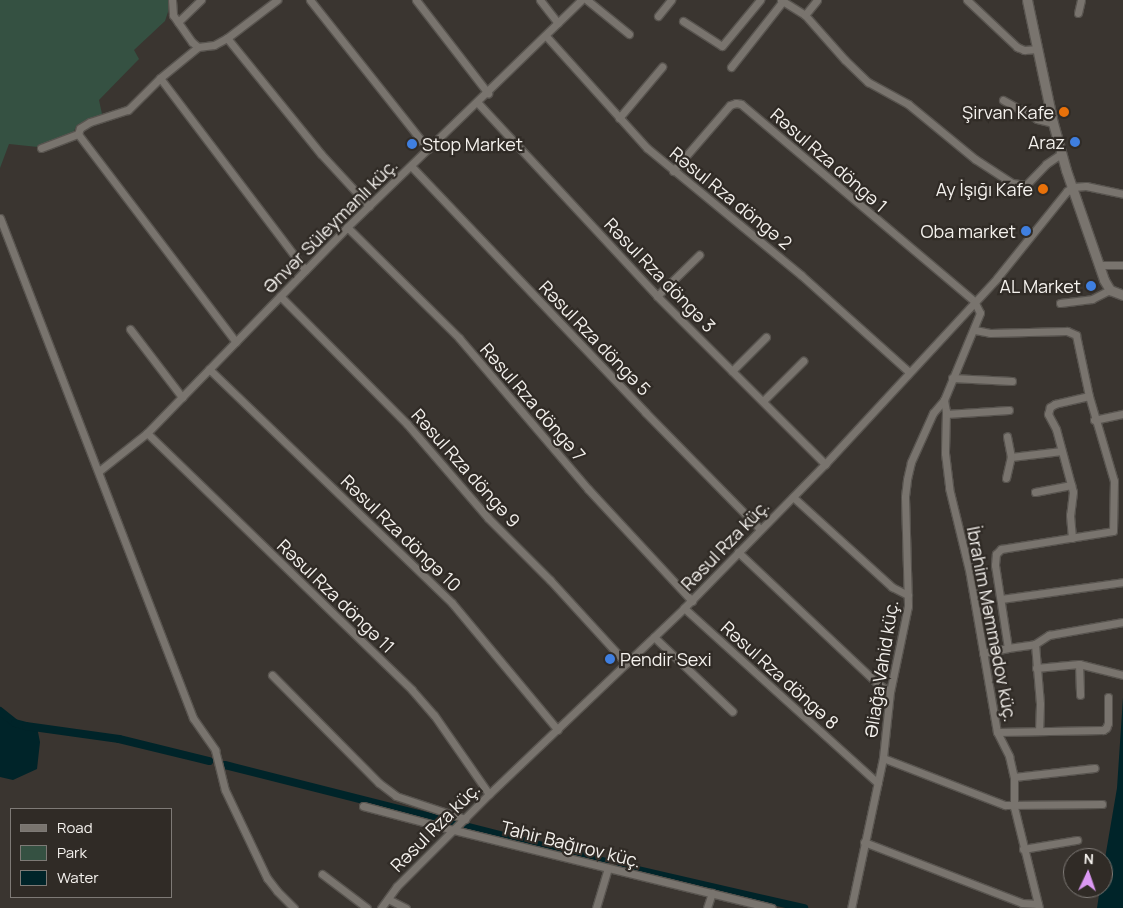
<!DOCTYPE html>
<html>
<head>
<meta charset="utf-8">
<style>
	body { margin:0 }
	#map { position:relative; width:1123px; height:908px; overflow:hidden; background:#3a3530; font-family:Manrope,sans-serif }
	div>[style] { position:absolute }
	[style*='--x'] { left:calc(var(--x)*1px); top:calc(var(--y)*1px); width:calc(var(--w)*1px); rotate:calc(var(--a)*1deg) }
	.green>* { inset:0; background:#355142 }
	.water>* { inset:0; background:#002429 }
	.canal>* { height:8px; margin:-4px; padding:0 4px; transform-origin:4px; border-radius:4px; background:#002429 }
	.roads { filter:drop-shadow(1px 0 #58544f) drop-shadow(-1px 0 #58544f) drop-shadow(0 1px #58544f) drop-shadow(0 -1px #58544f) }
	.minor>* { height:7px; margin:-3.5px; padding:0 3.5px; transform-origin:3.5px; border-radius:3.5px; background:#79746e }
	.tertiary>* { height:9px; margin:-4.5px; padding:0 4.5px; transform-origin:4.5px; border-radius:4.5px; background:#79746e }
	.dots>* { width:14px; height:14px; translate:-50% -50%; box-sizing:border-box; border:2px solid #302b26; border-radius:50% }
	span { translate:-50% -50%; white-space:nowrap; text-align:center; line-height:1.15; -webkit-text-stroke:4.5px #302b26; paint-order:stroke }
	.poi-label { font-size:18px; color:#f4f1ed }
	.right { translate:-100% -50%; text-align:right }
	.left { translate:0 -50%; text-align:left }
	.street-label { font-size:18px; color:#f4f1ed }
	.legend { position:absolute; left:10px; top:808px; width:162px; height:90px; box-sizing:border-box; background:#302b26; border:1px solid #7e7a76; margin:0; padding:6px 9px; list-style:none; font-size:15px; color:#f4f1ed }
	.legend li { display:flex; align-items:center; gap:10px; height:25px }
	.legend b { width:25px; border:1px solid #7e7a76 }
	.north { position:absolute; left:1063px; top:848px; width:50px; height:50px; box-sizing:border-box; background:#302b26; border:1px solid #7e7a76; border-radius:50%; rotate:3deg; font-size:14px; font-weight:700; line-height:20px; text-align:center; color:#f4f1ed }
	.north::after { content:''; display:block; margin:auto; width:18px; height:22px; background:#dc99f4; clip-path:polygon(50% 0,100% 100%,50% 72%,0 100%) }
</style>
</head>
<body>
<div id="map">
	<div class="green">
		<div style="clip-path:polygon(0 0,169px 0,168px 12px,165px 21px,134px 50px,139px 59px,99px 100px,102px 114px,77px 125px,73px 133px,38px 147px,9px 144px,0 168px)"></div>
	</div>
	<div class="water">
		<div style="clip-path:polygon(1123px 697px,1123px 908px,1097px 908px,1100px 888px,1103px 888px,1103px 870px,1117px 788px)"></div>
		<div style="clip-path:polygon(0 711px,15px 723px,37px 727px,40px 742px,37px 769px,13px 780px,0 777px)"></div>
	</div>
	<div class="canal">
		<div style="--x:0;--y:711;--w:19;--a:39"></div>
		<div style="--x:15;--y:723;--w:11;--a:15"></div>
		<div style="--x:26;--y:726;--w:94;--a:8"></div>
		<div style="--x:119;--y:739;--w:93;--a:13.7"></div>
		<div style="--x:225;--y:765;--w:237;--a:14.2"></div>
		<div style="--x:468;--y:827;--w:142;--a:14.2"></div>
		<div style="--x:620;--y:866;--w:189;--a:12.9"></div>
	</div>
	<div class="roads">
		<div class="minor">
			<div style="--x:172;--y:0;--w:15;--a:86"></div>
			<div style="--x:173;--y:15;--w:33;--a:55"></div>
			<div style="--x:192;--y:42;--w:8;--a:40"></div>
			<div style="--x:310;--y:0;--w:190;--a:51.6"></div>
			<div style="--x:416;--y:0;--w:118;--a:52.3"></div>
			<div style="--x:540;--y:0;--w:29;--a:52"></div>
			<div style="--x:587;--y:0;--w:54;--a:39"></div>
			<div style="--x:781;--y:0;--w:28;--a:32"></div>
			<div style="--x:805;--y:15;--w:60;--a:48.4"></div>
			<div style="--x:845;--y:60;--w:32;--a:44"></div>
			<div style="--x:868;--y:82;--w:46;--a:28.8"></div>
			<div style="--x:908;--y:104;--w:87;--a:39.4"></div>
			<div style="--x:975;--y:159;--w:44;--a:33"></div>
			<div style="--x:1012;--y:183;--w:14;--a:8"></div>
			<div style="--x:1026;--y:185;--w:29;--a:-46"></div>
			<div style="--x:1046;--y:164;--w:18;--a:-34"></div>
			<div style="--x:967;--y:0;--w:69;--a:43.2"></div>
			<div style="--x:1017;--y:47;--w:8;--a:23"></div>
			<div style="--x:1024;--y:50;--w:14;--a:-4"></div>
			<div style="--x:1078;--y:13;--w:13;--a:-77"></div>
			<div style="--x:805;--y:15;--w:19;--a:-51"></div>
			<div style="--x:658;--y:16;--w:21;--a:-51"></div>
			<div style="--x:683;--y:21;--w:46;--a:32.7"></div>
			<div style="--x:722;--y:46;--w:60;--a:-50.4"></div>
			<div style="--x:178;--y:22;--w:32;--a:-44"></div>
			<div style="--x:546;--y:36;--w:151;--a:48"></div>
			<div style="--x:647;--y:148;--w:200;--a:39.5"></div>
			<div style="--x:801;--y:275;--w:145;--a:41.9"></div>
			<div style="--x:227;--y:38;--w:149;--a:51"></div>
			<div style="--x:321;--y:154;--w:71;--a:47.3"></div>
			<div style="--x:731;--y:67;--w:84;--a:-51.8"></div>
			<div style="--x:160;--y:78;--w:241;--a:52.9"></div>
			<div style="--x:1003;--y:100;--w:39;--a:29"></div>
			<div style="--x:1037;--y:119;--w:16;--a:14"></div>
			<div style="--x:477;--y:102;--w:265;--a:47.1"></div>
			<div style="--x:657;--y:296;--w:238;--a:45"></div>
			<div style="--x:619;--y:118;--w:67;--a:-49.9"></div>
			<div style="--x:78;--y:134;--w:261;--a:52.8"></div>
			<div style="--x:41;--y:148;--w:40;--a:-21"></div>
			<div style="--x:78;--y:134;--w:6;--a:-72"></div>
			<div style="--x:80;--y:128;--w:12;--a:-31"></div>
			<div style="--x:90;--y:122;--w:40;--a:-18"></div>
			<div style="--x:128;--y:110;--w:45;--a:-45"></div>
			<div style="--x:160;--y:78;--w:49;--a:-39.2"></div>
			<div style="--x:198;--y:47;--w:16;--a:-7"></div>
			<div style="--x:214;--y:45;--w:15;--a:-28"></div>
			<div style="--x:227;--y:38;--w:63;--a:-37.2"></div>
			<div style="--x:411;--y:166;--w:340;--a:46.4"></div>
			<div style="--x:645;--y:412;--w:164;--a:45.5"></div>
			<div style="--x:673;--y:171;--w:87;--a:-49.2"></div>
			<div style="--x:730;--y:105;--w:6;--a:-18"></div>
			<div style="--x:736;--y:103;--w:5;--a:11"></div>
			<div style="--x:741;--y:104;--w:305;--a:40.2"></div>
			<div style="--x:974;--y:301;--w:13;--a:63"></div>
			<div style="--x:980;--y:313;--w:94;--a:112.5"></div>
			<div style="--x:944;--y:400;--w:17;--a:130"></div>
			<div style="--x:933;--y:413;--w:54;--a:114.2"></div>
			<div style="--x:911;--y:462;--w:18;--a:103"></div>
			<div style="--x:907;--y:480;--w:17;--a:97"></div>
			<div style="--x:905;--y:497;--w:109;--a:88.4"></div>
			<div style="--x:908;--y:606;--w:88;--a:101.8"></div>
			<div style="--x:890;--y:692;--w:66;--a:96.1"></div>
			<div style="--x:883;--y:758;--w:153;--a:102"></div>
			<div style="--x:0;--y:218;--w:536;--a:68.89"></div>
			<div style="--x:193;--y:718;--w:39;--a:55"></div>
			<div style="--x:215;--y:750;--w:41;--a:76"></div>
			<div style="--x:225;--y:790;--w:98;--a:64.5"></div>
			<div style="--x:267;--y:878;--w:16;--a:52"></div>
			<div style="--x:277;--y:891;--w:24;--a:45"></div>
			<div style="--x:347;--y:227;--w:158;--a:44.7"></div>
			<div style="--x:459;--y:338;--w:199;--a:49.5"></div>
			<div style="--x:588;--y:489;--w:153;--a:47.1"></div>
			<div style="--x:1099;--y:265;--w:24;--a:0"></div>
			<div style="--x:280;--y:296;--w:180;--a:45.2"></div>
			<div style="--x:407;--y:424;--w:124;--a:49.2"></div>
			<div style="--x:488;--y:518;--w:88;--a:45"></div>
			<div style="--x:550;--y:580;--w:113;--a:47.5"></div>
			<div style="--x:657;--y:296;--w:59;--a:-44.3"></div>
			<div style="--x:1060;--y:303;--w:32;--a:-7"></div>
			<div style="--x:1092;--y:299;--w:20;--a:-27"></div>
			<div style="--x:130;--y:329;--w:86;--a:52.6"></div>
			<div style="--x:975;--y:330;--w:15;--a:11"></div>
			<div style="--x:990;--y:333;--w:77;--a:-1.5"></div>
			<div style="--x:1067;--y:331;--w:10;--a:24"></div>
			<div style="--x:1076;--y:335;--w:62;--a:78"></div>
			<div style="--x:1089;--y:396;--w:35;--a:167"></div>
			<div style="--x:1055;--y:404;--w:6;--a:149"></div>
			<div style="--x:1050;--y:407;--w:7;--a:106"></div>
			<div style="--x:1048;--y:414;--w:17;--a:62"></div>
			<div style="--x:1056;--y:429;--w:65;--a:74.9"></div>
			<div style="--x:1073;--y:492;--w:23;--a:97"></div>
			<div style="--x:1070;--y:515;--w:23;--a:85"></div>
			<div style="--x:209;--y:369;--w:337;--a:43.9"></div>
			<div style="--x:452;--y:603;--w:165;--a:50.2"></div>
			<div style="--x:732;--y:371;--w:48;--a:-45"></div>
			<div style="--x:952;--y:378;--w:60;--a:2.9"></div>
			<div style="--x:944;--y:400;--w:11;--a:80"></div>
			<div style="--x:946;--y:411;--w:42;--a:91.4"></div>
			<div style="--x:945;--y:453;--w:35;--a:83"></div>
			<div style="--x:949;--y:488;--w:84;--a:76.3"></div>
			<div style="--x:969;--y:570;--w:164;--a:80.2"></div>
			<div style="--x:997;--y:732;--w:27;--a:63"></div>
			<div style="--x:1009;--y:756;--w:22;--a:77"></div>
			<div style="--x:1014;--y:777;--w:30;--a:90"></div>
			<div style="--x:1014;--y:807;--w:104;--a:76.1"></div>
			<div style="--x:763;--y:401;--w:57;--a:-45"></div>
			<div style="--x:946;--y:414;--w:63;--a:-3.6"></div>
			<div style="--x:1094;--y:420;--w:30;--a:-12"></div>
			<div style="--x:147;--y:433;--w:369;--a:44.1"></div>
			<div style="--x:412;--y:690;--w:33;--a:49"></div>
			<div style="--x:434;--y:715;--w:96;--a:55.2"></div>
			<div style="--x:1011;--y:457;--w:51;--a:-6.7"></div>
			<div style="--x:99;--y:471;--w:61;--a:-38.4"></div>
			<div style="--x:147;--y:433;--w:287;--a:-45.8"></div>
			<div style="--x:347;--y:227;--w:326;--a:-44.1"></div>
			<div style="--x:1006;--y:478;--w:22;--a:-77"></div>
			<div style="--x:1011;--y:457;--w:21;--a:-101"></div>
			<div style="--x:1035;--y:492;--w:37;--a:-11"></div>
			<div style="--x:793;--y:497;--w:134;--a:42.3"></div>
			<div style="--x:892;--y:587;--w:18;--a:27"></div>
			<div style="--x:738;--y:552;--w:192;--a:43.3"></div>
			<div style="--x:878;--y:684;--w:14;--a:34"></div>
			<div style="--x:1001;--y:599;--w:123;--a:-7.9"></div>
			<div style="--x:684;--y:608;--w:261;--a:42.1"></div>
			<div style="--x:654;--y:637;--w:108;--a:43.5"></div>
			<div style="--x:1035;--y:644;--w:60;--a:85.2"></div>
			<div style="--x:1040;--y:704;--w:26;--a:92"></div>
			<div style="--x:1008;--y:648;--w:27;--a:-8"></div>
			<div style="--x:1035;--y:644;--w:17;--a:-33"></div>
			<div style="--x:1049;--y:635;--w:75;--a:-10"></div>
			<div style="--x:983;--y:653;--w:25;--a:-11"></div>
			<div style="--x:1008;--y:648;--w:84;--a:-98.9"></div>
			<div style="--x:995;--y:565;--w:11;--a:-85"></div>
			<div style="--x:996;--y:554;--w:7;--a:-45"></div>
			<div style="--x:1001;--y:549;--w:113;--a:-9.1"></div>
			<div style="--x:1113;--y:531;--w:50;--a:-88.9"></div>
			<div style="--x:1114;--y:481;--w:89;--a:-106.4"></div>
			<div style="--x:1079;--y:664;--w:31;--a:88"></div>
			<div style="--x:1036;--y:668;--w:43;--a:-5.3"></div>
			<div style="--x:1079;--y:664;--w:45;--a:14"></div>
			<div style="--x:272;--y:675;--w:152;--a:45.3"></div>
			<div style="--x:379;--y:783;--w:21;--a:37"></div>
			<div style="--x:396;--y:796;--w:73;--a:18.4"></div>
			<div style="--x:997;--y:732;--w:106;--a:-1.1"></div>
			<div style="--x:1103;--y:730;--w:4;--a:-34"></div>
			<div style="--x:1106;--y:728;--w:5;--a:-68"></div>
			<div style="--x:1108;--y:723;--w:26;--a:-90"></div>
			<div style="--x:883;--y:758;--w:131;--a:21.1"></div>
			<div style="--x:1005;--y:805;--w:97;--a:-0.6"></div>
			<div style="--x:1014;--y:777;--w:81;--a:-6.4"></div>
			<div style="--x:363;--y:806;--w:94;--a:14.8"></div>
			<div style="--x:454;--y:830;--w:327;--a:13.8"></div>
			<div style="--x:864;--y:842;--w:169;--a:21.1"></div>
			<div style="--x:1022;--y:903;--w:16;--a:4"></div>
			<div style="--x:1023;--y:849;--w:55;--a:-9.5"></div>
			<div style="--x:322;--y:874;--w:56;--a:37.1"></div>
			<div style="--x:388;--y:899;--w:20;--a:27"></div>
			<div style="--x:381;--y:908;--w:27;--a:-54"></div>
			<div style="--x:397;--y:886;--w:130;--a:-45"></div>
			<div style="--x:489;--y:794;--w:269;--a:-43.6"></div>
			<div style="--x:684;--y:608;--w:202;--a:-45.6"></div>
			<div style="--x:825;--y:464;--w:253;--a:-47.2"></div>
			<div style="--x:997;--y:278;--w:112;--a:-51.2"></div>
			<div style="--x:1067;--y:191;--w:7;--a:-34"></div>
			<div style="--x:1073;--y:187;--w:13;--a:-4"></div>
			<div style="--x:1086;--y:186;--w:38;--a:12"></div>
			<div style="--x:596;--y:908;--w:42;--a:-73.3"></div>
			<div style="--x:707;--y:908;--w:16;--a:-72"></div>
		</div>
		<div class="tertiary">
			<div style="--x:1027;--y:0;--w:126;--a:78.1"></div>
			<div style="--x:1053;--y:123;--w:49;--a:74.5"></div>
			<div style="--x:1066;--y:170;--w:116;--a:70.9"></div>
			<div style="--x:1104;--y:280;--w:12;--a:59"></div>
			<div style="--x:1110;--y:290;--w:14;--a:21"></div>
		</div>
	</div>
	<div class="dots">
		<div style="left:1064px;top:112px;background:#e8710a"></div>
		<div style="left:1075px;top:142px;background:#3f7fe0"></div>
		<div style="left:412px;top:144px;background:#3f7fe0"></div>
		<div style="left:1043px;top:189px;background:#e8710a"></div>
		<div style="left:1026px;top:231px;background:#3f7fe0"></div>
		<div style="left:1091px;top:286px;background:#3f7fe0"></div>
		<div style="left:610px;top:659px;background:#3f7fe0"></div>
	</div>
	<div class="poi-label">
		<span class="right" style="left:1054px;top:112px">Şirvan Kafe</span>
		<span class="right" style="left:1065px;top:142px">Araz</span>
		<span class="left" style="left:422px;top:144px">Stop Market</span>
		<span class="right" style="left:1033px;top:189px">Ay İşığı Kafe</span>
		<span class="right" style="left:1016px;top:231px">Oba market</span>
		<span class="right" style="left:1081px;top:286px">AL Market</span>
		<span class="left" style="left:620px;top:659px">Pendir Sexi</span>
	</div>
	<div class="street-label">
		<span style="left:829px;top:160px;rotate:41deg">Rəsul Rza döngə 1</span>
		<span style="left:731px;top:198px;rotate:39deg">Rəsul Rza döngə 2</span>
		<span style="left:330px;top:226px;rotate:-45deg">Ənvər Süleymanlı küç.</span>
		<span style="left:660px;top:275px;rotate:46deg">Rəsul Rza döngə 3</span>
		<span style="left:595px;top:338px;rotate:46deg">Rəsul Rza döngə 5</span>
		<span style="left:533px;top:402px;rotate:49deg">Rəsul Rza döngə 7</span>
		<span style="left:466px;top:468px;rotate:48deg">Rəsul Rza döngə 9</span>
		<span style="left:401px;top:533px;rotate:44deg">Rəsul Rza döngə 10</span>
		<span style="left:725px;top:545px;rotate:-46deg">Rəsul Rza küç.</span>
		<span style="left:336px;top:596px;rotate:44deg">Rəsul Rza döngə 11</span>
		<span style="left:992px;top:624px;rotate:79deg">İbrahim Məmmədov küç.</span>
		<span style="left:881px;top:669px;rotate:-81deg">Əliağa Vahid küç.</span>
		<span style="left:780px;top:675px;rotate:42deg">Rəsul Rza döngə 8</span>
		<span style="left:435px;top:827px;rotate:-45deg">Rəsul Rza küç.</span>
		<span style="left:571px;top:844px;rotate:14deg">Tahir Bağırov küç.</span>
	</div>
	<ul class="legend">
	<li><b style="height:6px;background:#79746e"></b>Road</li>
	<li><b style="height:14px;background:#355142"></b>Park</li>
	<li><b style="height:14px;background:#002429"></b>Water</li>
	</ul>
	<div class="north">N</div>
</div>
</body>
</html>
